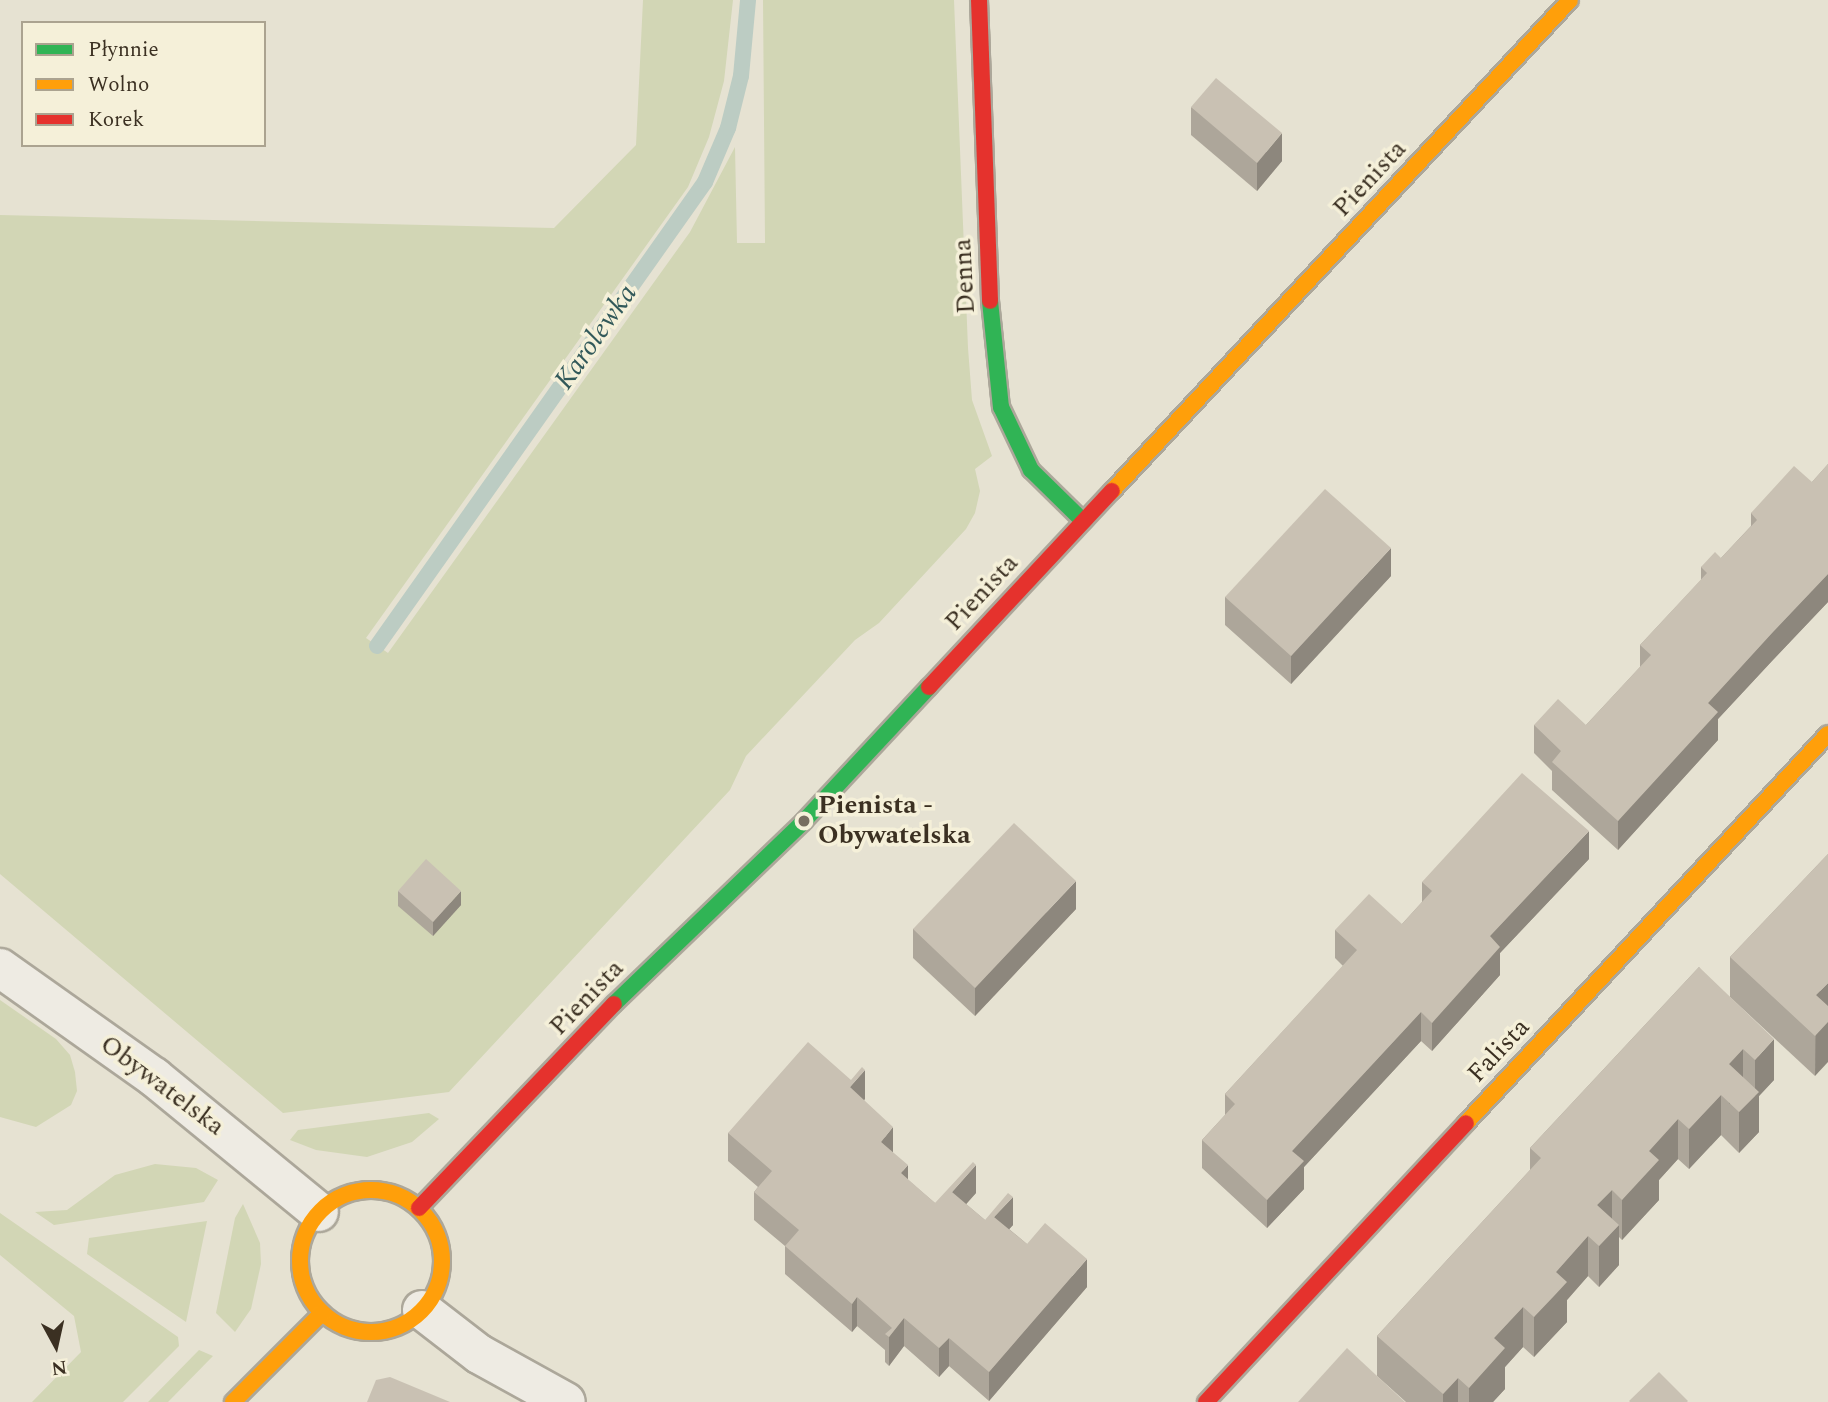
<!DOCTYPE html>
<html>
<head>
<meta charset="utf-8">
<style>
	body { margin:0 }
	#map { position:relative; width:1828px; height:1402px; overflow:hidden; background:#e6e2d2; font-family:Spectral,serif }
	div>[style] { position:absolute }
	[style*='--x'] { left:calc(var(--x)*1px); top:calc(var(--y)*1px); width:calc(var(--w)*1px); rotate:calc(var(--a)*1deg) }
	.green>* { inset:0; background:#d2d6b5 }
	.stream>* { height:16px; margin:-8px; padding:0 8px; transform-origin:8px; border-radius:8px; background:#bcccc3 }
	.roads { filter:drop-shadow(2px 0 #aca79a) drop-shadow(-2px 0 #aca79a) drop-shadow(0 2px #aca79a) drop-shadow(0 -2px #aca79a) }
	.street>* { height:38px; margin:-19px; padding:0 19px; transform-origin:19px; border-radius:19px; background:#eeebe3 }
	.fast>* { height:16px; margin:-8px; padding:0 8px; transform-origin:8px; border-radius:8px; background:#30b455 }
	.slow>* { height:16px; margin:-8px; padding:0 8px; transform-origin:8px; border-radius:8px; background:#ff9f0a }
	.slow>.ring { margin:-8px; padding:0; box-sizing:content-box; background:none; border:16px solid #ff9f0a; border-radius:50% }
	.jam>* { height:16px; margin:-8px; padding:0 8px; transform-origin:8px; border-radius:8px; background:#e5322d }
	.wall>* { inset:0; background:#ada69a }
	.shaded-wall>* { inset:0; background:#8d877d }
	.building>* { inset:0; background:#c9c1b3 }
	.dots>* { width:19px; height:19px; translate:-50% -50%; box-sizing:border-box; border:4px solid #f5f0d9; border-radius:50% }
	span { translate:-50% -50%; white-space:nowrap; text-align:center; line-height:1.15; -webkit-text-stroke:7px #f5f0d9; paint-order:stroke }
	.street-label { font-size:26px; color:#3b3022 }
	.poi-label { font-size:26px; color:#3b3022; font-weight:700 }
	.left { translate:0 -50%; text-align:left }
	.water-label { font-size:28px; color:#32595a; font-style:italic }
	.legend { position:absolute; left:21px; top:21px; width:245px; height:126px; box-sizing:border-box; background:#f5f0d9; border:2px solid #aba390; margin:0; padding:9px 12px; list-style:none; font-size:21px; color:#3b3022 }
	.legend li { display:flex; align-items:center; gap:14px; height:35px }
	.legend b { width:35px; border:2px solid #aba390 }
	.north { position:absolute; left:21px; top:1311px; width:70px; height:70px; -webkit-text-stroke:5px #f5f0d9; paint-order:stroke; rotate:172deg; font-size:19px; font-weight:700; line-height:28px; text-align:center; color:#3b3022 }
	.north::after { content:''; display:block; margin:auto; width:24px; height:32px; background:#3b3022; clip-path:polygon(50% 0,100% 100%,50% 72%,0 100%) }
</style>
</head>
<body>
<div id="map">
	<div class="green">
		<div style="clip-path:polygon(643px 0,733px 0,724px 81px,709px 137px,688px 187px,366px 638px,388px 653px,690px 232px,735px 147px,737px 243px,765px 243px,763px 0,954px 0,968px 348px,972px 400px,992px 456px,975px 469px,980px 491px,975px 513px,966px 529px,879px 623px,855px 640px,746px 756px,730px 790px,449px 1092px,283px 1113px,0 874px,0 215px,554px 228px,636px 145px)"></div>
		<div style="clip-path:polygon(0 1000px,56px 1039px,70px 1055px,75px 1072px,77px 1091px,71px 1105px,36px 1127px,0 1117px)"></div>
		<div style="clip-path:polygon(429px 1113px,439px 1119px,412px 1142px,367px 1157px,316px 1150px,290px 1140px,298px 1130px)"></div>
		<div style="clip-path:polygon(155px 1164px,196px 1168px,218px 1180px,204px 1202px,54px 1225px,35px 1212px,67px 1210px,115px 1175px)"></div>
		<div style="clip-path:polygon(243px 1204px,260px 1243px,261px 1264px,251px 1309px,235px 1332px,216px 1313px,235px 1218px)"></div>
		<div style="clip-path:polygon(0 1213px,178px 1337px,179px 1346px,123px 1402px,32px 1402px,81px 1352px,74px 1316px,0 1255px)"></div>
		<div style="clip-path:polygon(207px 1221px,186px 1322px,87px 1254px,89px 1238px)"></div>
		<div style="clip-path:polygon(199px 1350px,213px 1356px,168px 1402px,148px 1402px)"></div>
	</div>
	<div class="stream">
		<div style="--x:377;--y:646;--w:568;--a:-54.74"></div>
		<div style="--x:705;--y:182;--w:59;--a:-66.9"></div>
		<div style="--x:728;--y:128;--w:54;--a:-76"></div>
		<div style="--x:741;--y:76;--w:76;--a:-84.7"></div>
	</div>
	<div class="roads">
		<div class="street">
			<div style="--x:0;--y:968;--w:189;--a:35.3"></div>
			<div style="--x:154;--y:1077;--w:213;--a:39.3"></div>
			<div style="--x:422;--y:1310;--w:72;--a:37.7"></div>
			<div style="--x:479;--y:1354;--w:99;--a:28.9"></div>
		</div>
		<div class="fast">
			<div style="--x:990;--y:301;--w:107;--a:84.1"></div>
			<div style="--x:1001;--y:407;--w:70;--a:64.5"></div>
			<div style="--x:1031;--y:470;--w:73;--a:44.4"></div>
			<div style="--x:614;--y:1004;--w:264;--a:-43.9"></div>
			<div style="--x:804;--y:821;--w:183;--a:-47"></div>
		</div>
		<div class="slow">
			<div style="--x:1112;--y:491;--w:671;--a:-46.99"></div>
			<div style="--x:1466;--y:1123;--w:531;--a:-47.06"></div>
			<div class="ring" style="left:300px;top:1190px;width:126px;height:126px"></div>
			<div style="--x:233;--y:1402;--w:126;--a:-45"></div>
		</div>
		<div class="jam">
			<div style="--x:979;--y:0;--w:301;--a:87.9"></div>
			<div style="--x:929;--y:687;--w:268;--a:-47"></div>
			<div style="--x:419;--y:1208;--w:282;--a:-46.3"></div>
			<div style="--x:1206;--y:1402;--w:381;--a:-47"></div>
		</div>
	</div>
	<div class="wall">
		<div style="clip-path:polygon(1191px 107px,1282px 161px,1257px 191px,1191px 135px)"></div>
		<div style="clip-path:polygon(1828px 464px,1828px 602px,1772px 661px,1718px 719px,1718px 740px,1618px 850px,1552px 790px,1552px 771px,1534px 753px,1534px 725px,1586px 725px,1640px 667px,1640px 645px,1701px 580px,1701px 567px,1721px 558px,1751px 526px,1751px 513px,1812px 482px)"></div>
		<div style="clip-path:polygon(1391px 576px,1291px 684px,1225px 625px,1225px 597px)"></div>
		<div style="clip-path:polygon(1828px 854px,1815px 1076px,1730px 997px,1730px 957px)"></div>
		<div style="clip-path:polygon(1589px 859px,1500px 953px,1500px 975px,1432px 1051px,1421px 1041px,1304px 1167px,1304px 1189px,1267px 1228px,1202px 1168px,1202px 1140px,1225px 1115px,1225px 1094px,1343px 966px,1335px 958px,1335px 930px,1402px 924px,1422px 902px,1422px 882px)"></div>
		<div style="clip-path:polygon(398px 891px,461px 905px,433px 936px,398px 906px)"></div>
		<div style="clip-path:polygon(1076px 909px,975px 1016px,913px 958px,913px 929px)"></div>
		<div style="clip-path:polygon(1699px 967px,1774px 1080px,1759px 1096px,1759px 1132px,1739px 1153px,1721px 1135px,1689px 1169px,1678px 1159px,1659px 1180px,1659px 1200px,1622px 1240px,1619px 1237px,1619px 1265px,1599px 1287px,1588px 1276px,1567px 1300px,1567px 1322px,1534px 1357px,1523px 1347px,1505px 1367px,1505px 1389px,1493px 1402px,1406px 1402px,1377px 1376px,1377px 1336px,1530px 1170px,1530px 1148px)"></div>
		<div style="clip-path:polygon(865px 1099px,864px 1100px,908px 1180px,935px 1203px,976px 1193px,966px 1204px,985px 1220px,1013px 1225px,1009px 1229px,1027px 1244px,1087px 1287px,989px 1401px,949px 1366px,939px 1377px,904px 1346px,889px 1366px,885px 1362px,885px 1350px,857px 1326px,852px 1332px,785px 1274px,785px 1246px,754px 1220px,754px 1192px,758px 1187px,728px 1161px,728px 1133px)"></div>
	</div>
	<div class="shaded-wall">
		<div style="clip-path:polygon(1282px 133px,1282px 161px,1257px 191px,1257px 163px)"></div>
		<div style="clip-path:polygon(1391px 548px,1391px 576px,1291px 684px,1291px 656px)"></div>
		<div style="clip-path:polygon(1828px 574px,1828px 602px,1772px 661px,1718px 719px,1718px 740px,1618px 850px,1618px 821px,1708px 703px,1772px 633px)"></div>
		<div style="clip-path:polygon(1589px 831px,1589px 859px,1500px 953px,1500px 975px,1432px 1051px,1432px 1023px,1490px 936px)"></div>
		<div style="clip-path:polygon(1076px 881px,1076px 909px,975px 1016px,975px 988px)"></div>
		<div style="clip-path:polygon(461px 891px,461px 905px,433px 936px,433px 922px)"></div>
		<div style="clip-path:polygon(1828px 983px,1828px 1062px,1815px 1076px,1816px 995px)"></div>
		<div style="clip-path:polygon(1421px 1012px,1421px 1041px,1304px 1167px,1304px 1189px,1267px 1228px,1267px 1200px,1292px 1151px)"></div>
		<div style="clip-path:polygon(1774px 1039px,1774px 1080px,1759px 1096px,1759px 1132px,1739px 1153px,1739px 1112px,1755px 1096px,1755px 1060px)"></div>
		<div style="clip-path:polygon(1743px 1049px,1743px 1090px,1729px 1104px,1729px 1064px)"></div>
		<div style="clip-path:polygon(865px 1070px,865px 1099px,850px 1115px,850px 1087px)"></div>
		<div style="clip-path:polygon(1721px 1095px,1721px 1135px,1689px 1169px,1689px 1129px)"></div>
		<div style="clip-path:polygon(1678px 1119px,1678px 1159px,1659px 1180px,1659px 1200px,1622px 1240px,1622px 1200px,1649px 1151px)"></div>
		<div style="clip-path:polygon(893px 1127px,893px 1155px,881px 1142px)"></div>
		<div style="clip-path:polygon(908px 1165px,908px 1193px,901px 1173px)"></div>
		<div style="clip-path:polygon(976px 1165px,976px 1193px,952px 1220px,952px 1192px)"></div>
		<div style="clip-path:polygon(1612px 1190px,1612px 1230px,1597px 1205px)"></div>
		<div style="clip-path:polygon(1013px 1197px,1013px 1225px,994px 1246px,994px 1217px)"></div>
		<div style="clip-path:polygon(1619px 1225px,1619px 1265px,1599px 1287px,1599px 1246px)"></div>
		<div style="clip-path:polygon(1588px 1236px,1588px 1276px,1567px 1300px,1567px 1322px,1534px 1357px,1534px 1317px,1556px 1272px)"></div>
		<div style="clip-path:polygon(1087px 1259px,1087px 1287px,989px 1401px,989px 1372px)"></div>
		<div style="clip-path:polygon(857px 1297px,857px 1326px,852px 1332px,852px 1304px)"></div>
		<div style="clip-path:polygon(1523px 1307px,1523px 1347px,1505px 1367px,1505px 1389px,1493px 1402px,1469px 1402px,1469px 1388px,1494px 1338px)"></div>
		<div style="clip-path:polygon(904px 1318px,904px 1346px,889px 1366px,889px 1337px)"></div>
		<div style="clip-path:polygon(949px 1338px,949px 1366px,939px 1377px,939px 1348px)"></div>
		<div style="clip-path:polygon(1458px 1378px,1458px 1402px,1443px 1402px,1443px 1394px)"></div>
	</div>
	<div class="building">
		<div style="clip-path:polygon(1216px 78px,1282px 133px,1257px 163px,1191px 107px)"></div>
		<div style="clip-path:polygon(1828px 464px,1828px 574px,1772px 633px,1708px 703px,1718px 712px,1618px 821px,1552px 762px,1561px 751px,1534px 725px,1558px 699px,1586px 725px,1651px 655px,1640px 645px,1707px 573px,1701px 567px,1715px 552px,1721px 558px,1757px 520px,1751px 513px,1794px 466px,1812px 482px)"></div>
		<div style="clip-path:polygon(1325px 489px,1391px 548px,1291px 656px,1225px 597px)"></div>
		<div style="clip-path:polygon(1522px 773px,1589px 831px,1490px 936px,1500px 947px,1432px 1023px,1421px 1012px,1292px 1151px,1304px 1161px,1267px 1200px,1202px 1140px,1235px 1104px,1225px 1094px,1357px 950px,1335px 930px,1369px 894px,1402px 924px,1432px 891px,1422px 882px)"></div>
		<div style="clip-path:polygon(1014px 823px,1076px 881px,975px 988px,913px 929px)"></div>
		<div style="clip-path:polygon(1828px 854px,1828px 983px,1816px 995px,1828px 1006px,1828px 1022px,1815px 1036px,1730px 957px)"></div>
		<div style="clip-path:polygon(426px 859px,461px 891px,433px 922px,398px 891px)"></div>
		<div style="clip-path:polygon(1699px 967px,1774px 1039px,1755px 1060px,1743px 1049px,1729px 1064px,1759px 1092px,1739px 1112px,1721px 1095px,1689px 1129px,1678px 1119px,1649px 1151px,1659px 1160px,1622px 1200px,1612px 1190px,1597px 1205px,1619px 1225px,1599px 1246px,1588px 1236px,1556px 1272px,1567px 1282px,1554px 1296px,1534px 1317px,1523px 1307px,1494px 1338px,1505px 1348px,1469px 1388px,1458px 1378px,1443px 1394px,1377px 1336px,1541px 1158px,1530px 1148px)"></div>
		<div style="clip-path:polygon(808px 1042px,851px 1080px,862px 1067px,865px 1070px,850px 1087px,893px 1127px,881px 1142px,908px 1165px,901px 1173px,935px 1203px,973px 1162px,976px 1165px,952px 1192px,985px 1220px,1008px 1193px,1013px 1197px,994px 1217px,1027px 1244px,1045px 1223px,1087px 1259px,989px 1372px,949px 1338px,939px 1348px,904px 1318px,889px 1337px,885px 1334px,892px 1328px,857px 1297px,852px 1304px,785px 1246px,799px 1230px,754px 1192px,772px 1171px,728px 1133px)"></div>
		<div style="clip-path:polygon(1347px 1348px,1405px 1402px,1298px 1402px)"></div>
		<div style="clip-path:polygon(1659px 1372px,1688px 1401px,1687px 1402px,1630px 1402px,1629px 1401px)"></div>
		<div style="clip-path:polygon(390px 1377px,450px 1402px,367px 1402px,376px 1380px)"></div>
	</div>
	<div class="dots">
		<div style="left:804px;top:821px;background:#776e60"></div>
	</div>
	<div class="street-label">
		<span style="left:1370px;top:179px;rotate:-47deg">Pienista</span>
		<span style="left:965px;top:276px;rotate:-93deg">Denna</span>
		<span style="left:982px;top:593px;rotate:-47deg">Pienista</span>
		<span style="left:587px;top:998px;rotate:-46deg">Pienista</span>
		<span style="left:1499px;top:1051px;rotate:-47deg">Falista</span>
		<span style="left:162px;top:1086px;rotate:37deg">Obywatelska</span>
	</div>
	<div class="poi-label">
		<span class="left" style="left:818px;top:821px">Pienista -<br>Obywatelska</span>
	</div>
	<div class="water-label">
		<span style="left:596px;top:337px;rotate:-55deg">Karolewka</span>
	</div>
	<ul class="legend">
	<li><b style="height:9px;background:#30b455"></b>Płynnie</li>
	<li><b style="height:9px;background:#ff9f0a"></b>Wolno</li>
	<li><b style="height:9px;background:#e5322d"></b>Korek</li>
	</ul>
	<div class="north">N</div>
</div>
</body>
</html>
